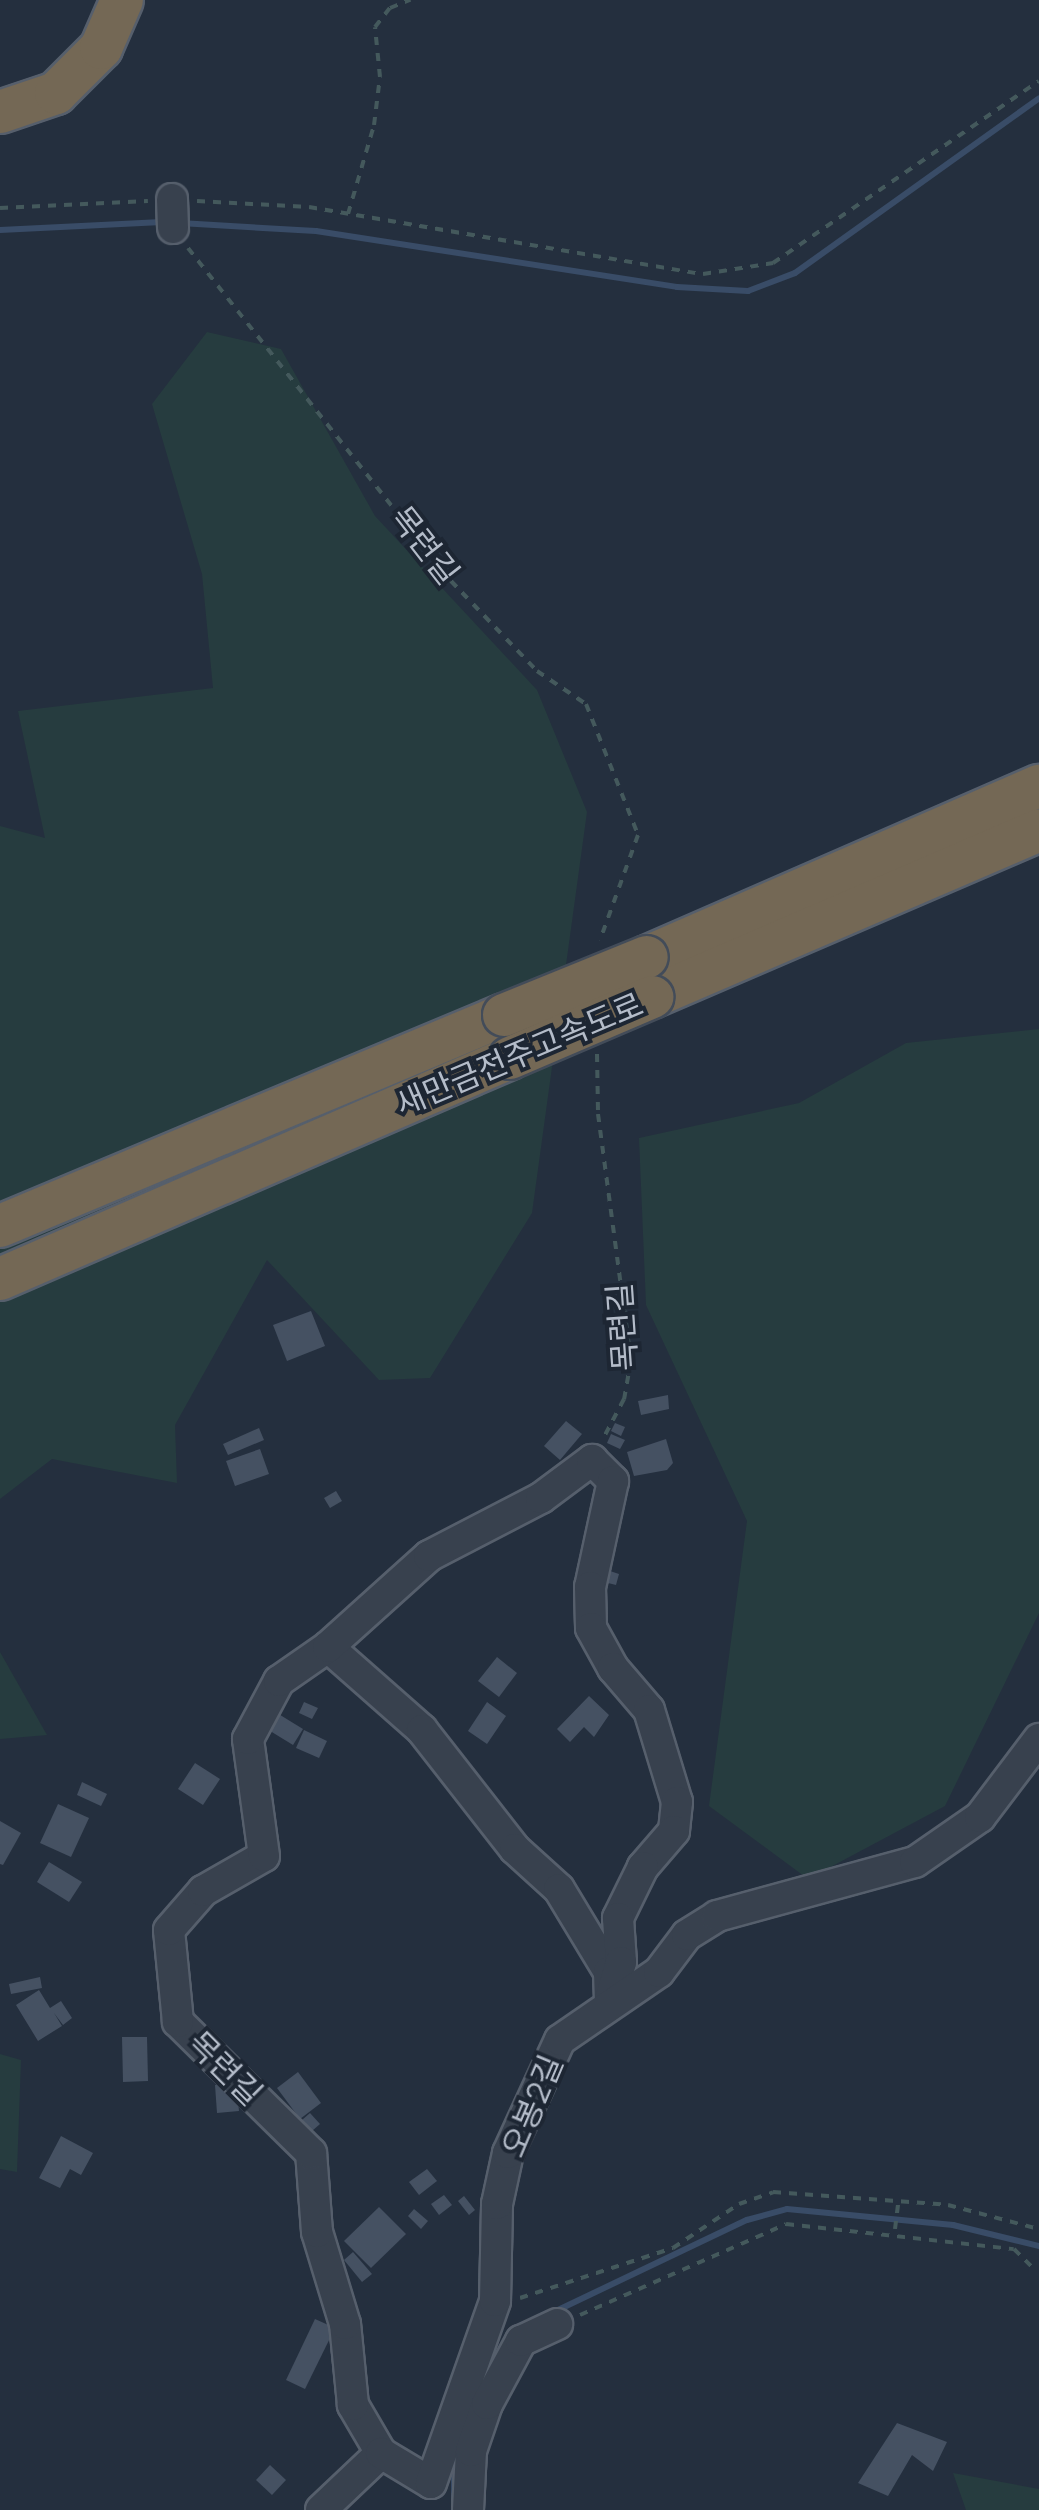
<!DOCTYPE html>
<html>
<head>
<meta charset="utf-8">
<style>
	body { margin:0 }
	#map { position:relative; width:1039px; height:2510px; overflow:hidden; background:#242f3e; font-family:Manrope,"Noto Sans KR",sans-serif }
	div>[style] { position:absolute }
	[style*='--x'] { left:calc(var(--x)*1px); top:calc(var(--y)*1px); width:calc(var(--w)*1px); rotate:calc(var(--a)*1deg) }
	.green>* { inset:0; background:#263c3f }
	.stream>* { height:6px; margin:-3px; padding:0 3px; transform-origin:3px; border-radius:3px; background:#394c67 }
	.building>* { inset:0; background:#455162 }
	.path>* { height:4px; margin-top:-2px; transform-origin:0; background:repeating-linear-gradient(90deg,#44595c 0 8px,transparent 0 16px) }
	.roads { filter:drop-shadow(2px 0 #565f6c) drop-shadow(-2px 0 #565f6c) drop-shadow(0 2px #565f6c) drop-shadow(0 -2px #565f6c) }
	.minor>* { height:30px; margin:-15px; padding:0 15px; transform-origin:15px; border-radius:15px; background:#38414e }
	.highway>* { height:42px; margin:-21px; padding:0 21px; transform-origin:21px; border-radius:21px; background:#746855 }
	.bridges { filter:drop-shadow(2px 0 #434c59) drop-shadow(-2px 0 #434c59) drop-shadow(0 2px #434c59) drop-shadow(0 -2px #434c59) }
	.highway-bridge>* { height:42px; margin:-21px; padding:0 21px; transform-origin:21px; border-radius:21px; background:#746855 }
	span { translate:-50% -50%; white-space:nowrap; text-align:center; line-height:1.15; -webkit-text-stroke:8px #1d2633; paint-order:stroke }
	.street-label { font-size:32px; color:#b4bcc9 }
</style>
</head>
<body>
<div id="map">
	<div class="green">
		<div style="clip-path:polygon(207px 332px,281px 349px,375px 516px,537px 690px,587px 812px,532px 1213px,430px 1378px,379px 1380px,267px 1260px,175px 1425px,177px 1483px,52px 1459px,0 1499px,0 826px,45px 838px,18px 711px,213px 688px,202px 574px,152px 404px)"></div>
		<div style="clip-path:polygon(1039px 1029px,1039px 1613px,945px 1806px,808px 1879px,709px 1806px,747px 1521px,646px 1305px,639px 1138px,799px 1103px,906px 1043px)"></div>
		<div style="clip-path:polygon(0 1652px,47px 1735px,0 1739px)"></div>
		<div style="clip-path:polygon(0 2054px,21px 2060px,17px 2172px,0 2169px)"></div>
		<div style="clip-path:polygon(953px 2473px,1039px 2489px,1039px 2510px,966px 2510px)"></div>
	</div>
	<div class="stream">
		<div style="--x:180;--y:223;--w:136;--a:3.4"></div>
		<div style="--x:316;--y:231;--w:365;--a:8.8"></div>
		<div style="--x:677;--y:287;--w:71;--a:3.2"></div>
		<div style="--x:748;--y:291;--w:50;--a:-21"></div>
		<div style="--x:795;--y:273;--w:300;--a:-35.6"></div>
		<div style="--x:0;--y:230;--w:162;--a:-2.8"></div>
		<div style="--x:516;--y:2330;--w:256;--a:-25.5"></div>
		<div style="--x:747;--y:2220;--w:41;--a:-15.4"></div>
		<div style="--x:787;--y:2209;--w:167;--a:5.5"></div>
		<div style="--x:953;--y:2225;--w:89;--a:13.7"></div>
		<div style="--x:454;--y:2462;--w:47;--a:90"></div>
	</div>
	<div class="building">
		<div style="clip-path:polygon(311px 1311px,325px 1346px,287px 1361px,273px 1325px)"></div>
		<div style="clip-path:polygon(668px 1395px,669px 1409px,641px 1415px,638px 1401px)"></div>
		<div style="clip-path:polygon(566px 1421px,582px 1434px,560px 1460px,544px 1446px)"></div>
		<div style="clip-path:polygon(615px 1423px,625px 1427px,621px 1436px,611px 1431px)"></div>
		<div style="clip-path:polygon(259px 1428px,264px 1440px,228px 1455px,223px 1444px)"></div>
		<div style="clip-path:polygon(611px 1434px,625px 1440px,620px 1449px,607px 1443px)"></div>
		<div style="clip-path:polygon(666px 1439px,673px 1463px,667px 1470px,634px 1476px,627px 1452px)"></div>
		<div style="clip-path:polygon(260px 1449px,269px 1474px,235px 1486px,226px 1461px)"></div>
		<div style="clip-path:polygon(336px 1491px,342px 1501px,330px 1508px,324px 1498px)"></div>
		<div style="clip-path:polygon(607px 1570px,619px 1574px,616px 1585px,604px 1582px)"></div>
		<div style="clip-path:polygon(497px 1657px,517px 1673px,499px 1697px,478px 1681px)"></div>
		<div style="clip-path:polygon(589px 1696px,609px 1715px,594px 1737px,584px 1727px,570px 1742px,557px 1729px)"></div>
		<div style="clip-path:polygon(304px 1702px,318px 1708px,312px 1719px,299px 1713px)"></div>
		<div style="clip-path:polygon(487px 1702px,506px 1716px,487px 1744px,468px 1731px)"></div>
		<div style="clip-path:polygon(272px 1710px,303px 1729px,293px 1745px,262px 1726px)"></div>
		<div style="clip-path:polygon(304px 1730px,327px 1741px,319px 1758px,296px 1748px)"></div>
		<div style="clip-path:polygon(195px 1763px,220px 1779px,203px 1805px,178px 1789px)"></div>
		<div style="clip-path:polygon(82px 1782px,107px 1794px,101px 1806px,77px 1795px)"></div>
		<div style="clip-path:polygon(58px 1804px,89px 1818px,71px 1857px,40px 1843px)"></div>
		<div style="clip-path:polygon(0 1821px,21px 1833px,3px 1865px,0 1864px)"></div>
		<div style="clip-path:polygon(49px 1862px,82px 1882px,69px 1902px,37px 1882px)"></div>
		<div style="clip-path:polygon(40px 1977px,42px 1988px,11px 1994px,9px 1984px)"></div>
		<div style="clip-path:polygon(39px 1990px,50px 2008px,61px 2001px,72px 2018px,63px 2025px,54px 2013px,62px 2026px,38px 2041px,16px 2005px)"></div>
		<div style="clip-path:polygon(122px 2037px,147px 2037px,148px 2081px,123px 2082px)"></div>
		<div style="clip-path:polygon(298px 2072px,321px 2103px,300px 2119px,277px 2088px)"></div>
		<div style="clip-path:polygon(236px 2083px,239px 2111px,217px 2113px,215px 2085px)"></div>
		<div style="clip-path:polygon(310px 2113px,320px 2124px,304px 2138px,294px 2127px)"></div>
		<div style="clip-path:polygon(61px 2136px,93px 2153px,81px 2175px,70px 2169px,60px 2188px,39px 2178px)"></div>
		<div style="clip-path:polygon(427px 2169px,437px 2181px,419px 2195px,409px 2182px)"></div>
		<div style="clip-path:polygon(444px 2195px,452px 2205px,439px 2215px,431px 2204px)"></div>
		<div style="clip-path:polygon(464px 2196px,475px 2210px,469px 2215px,458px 2201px)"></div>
		<div style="clip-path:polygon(379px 2207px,406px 2234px,371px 2268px,344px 2241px)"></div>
		<div style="clip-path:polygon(414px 2209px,428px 2221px,421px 2229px,408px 2216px)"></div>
		<div style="clip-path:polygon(353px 2252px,372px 2274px,362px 2282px,344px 2260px)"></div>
		<div style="clip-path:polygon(315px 2319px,335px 2328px,305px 2389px,286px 2380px)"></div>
		<div style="clip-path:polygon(897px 2423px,947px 2442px,933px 2471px,912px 2455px,888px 2496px,858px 2483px)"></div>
		<div style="clip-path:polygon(270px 2465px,286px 2480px,272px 2495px,256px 2480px)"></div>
	</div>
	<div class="path">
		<div style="--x:197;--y:201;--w:112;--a:3.1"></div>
		<div style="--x:309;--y:207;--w:400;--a:9.7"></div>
		<div style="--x:703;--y:274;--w:71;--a:-8.9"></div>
		<div style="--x:773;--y:263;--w:322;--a:-34.4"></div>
		<div style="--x:0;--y:208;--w:148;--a:-2.7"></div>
		<div style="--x:348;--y:214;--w:93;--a:-73.7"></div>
		<div style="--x:374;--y:125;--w:48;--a:-82.9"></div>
		<div style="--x:380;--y:77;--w:50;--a:-95.7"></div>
		<div style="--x:375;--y:27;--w:24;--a:-52"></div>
		<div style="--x:390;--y:8;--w:22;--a:-22"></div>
		<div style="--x:188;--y:248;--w:424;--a:51.7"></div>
		<div style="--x:451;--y:581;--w:124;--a:46.3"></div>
		<div style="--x:537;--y:671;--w:59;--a:34"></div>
		<div style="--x:586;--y:704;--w:141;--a:68.3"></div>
		<div style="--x:638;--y:835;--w:112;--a:109.9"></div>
		<div style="--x:597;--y:1054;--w:60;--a:89"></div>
		<div style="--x:598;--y:1114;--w:248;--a:82.4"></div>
		<div style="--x:631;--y:1360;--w:40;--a:100"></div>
		<div style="--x:624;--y:1399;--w:43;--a:117.8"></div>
		<div style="--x:895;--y:2229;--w:25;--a:-83"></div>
		<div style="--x:520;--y:2298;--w:161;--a:-18.1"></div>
		<div style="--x:673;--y:2248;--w:79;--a:-33.7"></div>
		<div style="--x:739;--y:2204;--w:36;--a:-19"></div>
		<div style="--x:773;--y:2192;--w:175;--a:4.2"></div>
		<div style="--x:948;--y:2205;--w:94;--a:14.8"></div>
		<div style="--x:580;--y:2315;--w:225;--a:-23.8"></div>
		<div style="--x:786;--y:2224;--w:229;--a:6.3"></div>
		<div style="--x:1014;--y:2249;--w:25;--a:45"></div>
	</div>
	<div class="roads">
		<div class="minor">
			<div style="--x:172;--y:199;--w:29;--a:88"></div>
			<div style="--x:328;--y:1647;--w:125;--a:41.4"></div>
			<div style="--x:422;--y:1730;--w:151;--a:52"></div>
			<div style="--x:515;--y:1849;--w:59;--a:42.3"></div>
			<div style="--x:559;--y:1889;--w:97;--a:58.9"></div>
			<div style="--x:609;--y:1972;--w:25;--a:88"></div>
			<div style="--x:381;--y:2453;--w:56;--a:-120.3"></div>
			<div style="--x:353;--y:2405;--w:81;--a:-95.6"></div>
			<div style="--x:345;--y:2324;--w:96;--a:-106.9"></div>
			<div style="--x:317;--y:2232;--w:79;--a:-94.3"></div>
			<div style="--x:311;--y:2153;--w:187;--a:-135.4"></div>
			<div style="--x:178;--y:2022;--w:92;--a:-95.6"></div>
			<div style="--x:169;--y:1930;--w:52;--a:-48.9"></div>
			<div style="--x:203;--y:1891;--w:70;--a:-29.8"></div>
			<div style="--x:264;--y:1856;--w:118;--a:-97.8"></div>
			<div style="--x:248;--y:1739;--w:66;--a:-61.9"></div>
			<div style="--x:279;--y:1681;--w:60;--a:-34.8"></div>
			<div style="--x:328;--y:1647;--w:136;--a:-42"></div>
			<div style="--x:429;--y:1556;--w:126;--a:-27.4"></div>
			<div style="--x:541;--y:1498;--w:64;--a:-36.7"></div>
			<div style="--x:592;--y:1460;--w:30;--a:45"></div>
			<div style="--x:613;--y:1481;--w:108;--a:102.2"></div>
			<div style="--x:590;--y:1587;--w:41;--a:88.6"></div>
			<div style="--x:591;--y:1628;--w:46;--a:61.2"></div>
			<div style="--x:613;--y:1668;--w:55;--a:49.4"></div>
			<div style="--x:649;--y:1710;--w:96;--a:73.1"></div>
			<div style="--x:677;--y:1802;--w:29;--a:96"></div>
			<div style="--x:674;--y:1831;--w:48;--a:130.7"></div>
			<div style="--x:643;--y:1867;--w:57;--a:116.1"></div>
			<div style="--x:618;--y:1918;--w:44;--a:86.1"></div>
			<div style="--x:621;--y:1962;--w:40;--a:106"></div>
			<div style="--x:321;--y:2510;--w:83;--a:-43.5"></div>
			<div style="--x:381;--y:2453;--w:58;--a:31"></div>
			<div style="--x:431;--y:2483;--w:193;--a:-70.6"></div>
			<div style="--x:495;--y:2301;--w:97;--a:-88.8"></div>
			<div style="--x:497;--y:2204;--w:52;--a:-77.8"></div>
			<div style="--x:508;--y:2153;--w:124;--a:-65.3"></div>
			<div style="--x:560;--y:2040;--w:120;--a:-34.5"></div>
			<div style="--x:659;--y:1972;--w:46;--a:-52.9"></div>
			<div style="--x:687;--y:1935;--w:36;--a:-32"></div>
			<div style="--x:717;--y:1916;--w:205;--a:-15.3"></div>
			<div style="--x:915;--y:1862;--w:79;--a:-34.7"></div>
			<div style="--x:980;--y:1817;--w:98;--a:-52.9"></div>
			<div style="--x:468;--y:2510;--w:59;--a:-87.1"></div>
			<div style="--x:471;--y:2451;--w:50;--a:-71.2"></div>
			<div style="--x:487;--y:2404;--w:72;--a:-61.6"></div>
			<div style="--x:521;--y:2341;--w:40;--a:-25"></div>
		</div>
		<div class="highway">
			<div style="--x:0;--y:112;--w:59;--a:-18.7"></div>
			<div style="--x:56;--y:93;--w:64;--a:-45"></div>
			<div style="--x:101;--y:48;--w:52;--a:-66.4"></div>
			<div style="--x:647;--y:957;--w:428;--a:-23.6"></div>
			<div style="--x:652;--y:997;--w:421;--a:-23.3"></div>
			<div style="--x:0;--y:1226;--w:546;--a:-22.72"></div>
			<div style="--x:0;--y:1279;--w:556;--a:-23.43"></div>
		</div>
	</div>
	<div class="bridges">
		<div class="highway-bridge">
			<div style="--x:504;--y:1015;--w:154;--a:-22.1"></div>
			<div style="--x:510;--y:1058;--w:155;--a:-23.2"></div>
		</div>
	</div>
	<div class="street-label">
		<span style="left:425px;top:545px;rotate:52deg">목련길</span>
		<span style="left:519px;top:1054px;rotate:-23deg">새만금전주고속도로</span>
		<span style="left:622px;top:1327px;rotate:-94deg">목련길</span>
		<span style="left:225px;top:2068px;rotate:45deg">목련길</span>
		<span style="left:532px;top:2106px;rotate:-67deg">오봉2길</span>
	</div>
</div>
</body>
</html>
